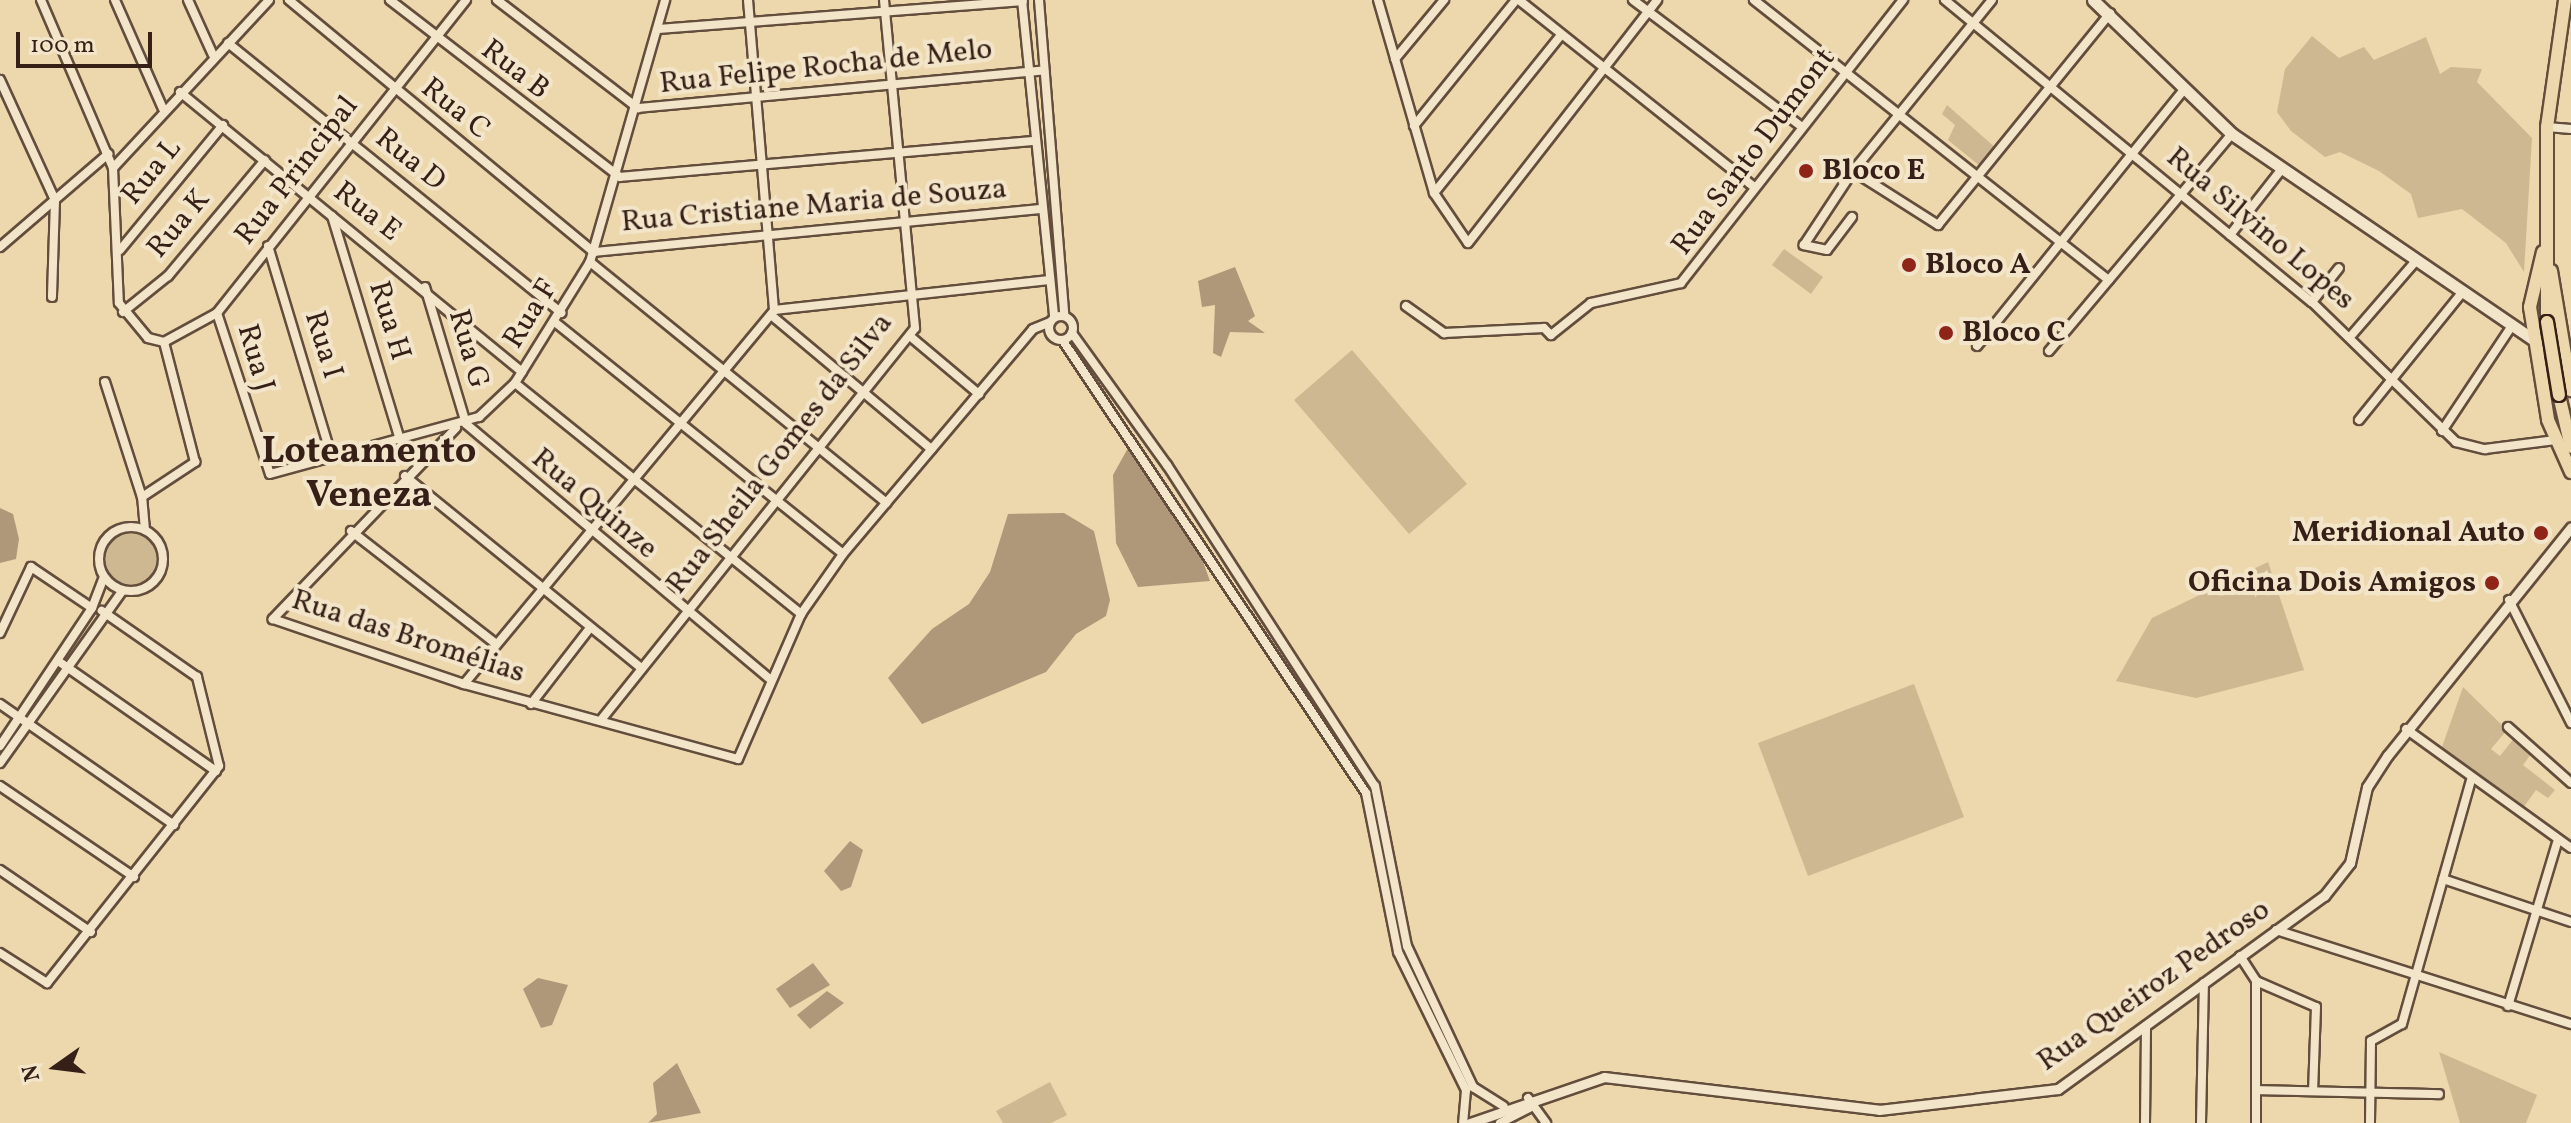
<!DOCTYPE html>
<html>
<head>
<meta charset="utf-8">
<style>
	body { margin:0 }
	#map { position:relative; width:2571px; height:1123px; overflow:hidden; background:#edd7ac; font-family:Vollkorn,serif }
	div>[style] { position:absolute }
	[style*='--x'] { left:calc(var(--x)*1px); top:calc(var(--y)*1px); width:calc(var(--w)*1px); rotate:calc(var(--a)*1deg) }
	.green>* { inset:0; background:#ceb892 }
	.round { border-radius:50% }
	.water>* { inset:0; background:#ae9879 }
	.roads { filter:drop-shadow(2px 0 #634d3c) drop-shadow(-2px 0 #634d3c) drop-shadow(0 2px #634d3c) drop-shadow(0 -2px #634d3c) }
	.minor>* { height:8px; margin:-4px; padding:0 4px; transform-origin:4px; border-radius:4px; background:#f3e5c9 }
	.minor>.ring { margin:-4px; padding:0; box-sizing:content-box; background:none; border:8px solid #f3e5c9; border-radius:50% }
	.tertiary>* { height:9px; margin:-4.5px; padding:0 4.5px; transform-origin:4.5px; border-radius:4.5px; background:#f3e5c9 }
	.secondary>* { height:11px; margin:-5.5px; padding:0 5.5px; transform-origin:5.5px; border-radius:5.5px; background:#f3e5c9 }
	.primary>* { height:12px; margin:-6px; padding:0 6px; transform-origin:6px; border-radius:6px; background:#edd7ac }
	.bridges { filter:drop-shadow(2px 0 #351f16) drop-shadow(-2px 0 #351f16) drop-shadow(0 2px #351f16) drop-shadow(0 -2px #351f16) }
	.primary-bridge>* { height:12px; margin:-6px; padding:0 6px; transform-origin:6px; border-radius:6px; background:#edd7ac }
	.dots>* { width:22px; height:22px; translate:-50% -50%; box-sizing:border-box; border:4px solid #f3e5c9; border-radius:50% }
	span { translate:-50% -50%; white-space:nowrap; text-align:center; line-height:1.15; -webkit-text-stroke:8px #f3e5c9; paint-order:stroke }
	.street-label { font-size:30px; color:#351f16 }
	.poi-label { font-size:30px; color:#351f16; font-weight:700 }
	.left { translate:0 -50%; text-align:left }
	.right { translate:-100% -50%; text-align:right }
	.district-label { font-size:38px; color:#351f16; font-weight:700 }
	.north { position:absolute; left:16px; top:1027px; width:80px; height:80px; -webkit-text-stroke:6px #f3e5c9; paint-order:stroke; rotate:256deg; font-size:22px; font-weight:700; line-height:32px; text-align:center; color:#351f16 }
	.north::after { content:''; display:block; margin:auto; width:28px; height:36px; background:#351f16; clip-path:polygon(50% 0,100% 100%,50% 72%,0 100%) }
	.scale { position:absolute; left:16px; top:32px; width:136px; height:36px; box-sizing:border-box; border:4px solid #351f16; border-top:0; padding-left:10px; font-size:24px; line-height:28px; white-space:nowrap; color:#351f16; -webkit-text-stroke:6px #f3e5c9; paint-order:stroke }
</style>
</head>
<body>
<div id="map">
	<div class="green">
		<div style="clip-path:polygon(2312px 36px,2339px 58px,2364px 47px,2374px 60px,2426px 37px,2440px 74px,2451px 67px,2482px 69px,2477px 82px,2532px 138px,2524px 272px,2506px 243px,2462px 209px,2418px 218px,2411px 194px,2379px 171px,2340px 152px,2325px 157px,2291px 131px,2277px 112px,2285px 69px)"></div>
		<div style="clip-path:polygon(1947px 105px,1997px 149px,1980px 166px,1948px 140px,1955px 125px,1942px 114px)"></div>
		<div style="clip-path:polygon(1784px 249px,1823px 277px,1811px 294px,1772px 265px)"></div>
		<div style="clip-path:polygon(1352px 350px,1467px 484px,1409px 534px,1294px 400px)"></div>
		<div class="round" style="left:104px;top:532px;width:54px;height:54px"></div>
		<div style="clip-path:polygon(2268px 562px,2304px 670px,2196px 698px,2116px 681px,2152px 618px)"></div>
		<div style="clip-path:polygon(1914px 684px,1964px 817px,1808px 876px,1758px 743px)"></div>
		<div style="clip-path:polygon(2463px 687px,2507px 730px,2491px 749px,2500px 756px,2515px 737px,2531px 754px,2523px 765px,2555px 790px,2548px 798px,2536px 790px,2523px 808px,2442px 747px)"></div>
		<div style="clip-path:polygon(2439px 1052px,2537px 1095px,2526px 1123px,2460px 1123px)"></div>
		<div style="clip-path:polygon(1050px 1082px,1067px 1115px,1051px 1123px,1003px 1123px,996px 1111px)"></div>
	</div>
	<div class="water">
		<div style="clip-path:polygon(1235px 267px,1255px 316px,1248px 321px,1265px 333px,1230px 332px,1221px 357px,1213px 353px,1215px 305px,1202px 307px,1198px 281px)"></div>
		<div style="clip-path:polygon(1133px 439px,1194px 537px,1210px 581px,1138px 587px,1116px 543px,1113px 475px)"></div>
		<div style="clip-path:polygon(0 508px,13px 514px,19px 539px,16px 559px,0 563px)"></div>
		<div style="clip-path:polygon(1064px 513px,1094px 531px,1110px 600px,1106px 616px,1076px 634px,1046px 672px,922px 724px,888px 678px,932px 629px,969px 604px,990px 572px,1008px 514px)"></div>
		<div style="clip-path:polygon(850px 841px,863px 850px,851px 887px,841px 891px,824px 871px)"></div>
		<div style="clip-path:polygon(813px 963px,830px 985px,790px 1008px,776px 989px)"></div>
		<div style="clip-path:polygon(538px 978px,568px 985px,552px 1025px,541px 1028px,523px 989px)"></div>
		<div style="clip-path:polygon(827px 991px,844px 1003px,810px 1029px,797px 1015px)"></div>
		<div style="clip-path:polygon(677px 1063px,701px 1113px,648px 1123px,657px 1114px,653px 1083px)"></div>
	</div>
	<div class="roads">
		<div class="minor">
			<div style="--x:41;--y:0;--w:183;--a:66.8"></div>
			<div style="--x:113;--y:168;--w:135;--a:87.5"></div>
			<div style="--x:119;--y:303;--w:45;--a:50.4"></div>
			<div style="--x:148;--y:338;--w:16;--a:14"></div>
			<div style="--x:164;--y:342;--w:60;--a:-28.7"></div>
			<div style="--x:217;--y:313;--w:400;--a:-51.5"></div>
			<div style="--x:115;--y:0;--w:119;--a:66.2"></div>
			<div style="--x:188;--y:0;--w:60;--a:65.6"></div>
			<div style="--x:289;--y:0;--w:396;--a:39.6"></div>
			<div style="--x:390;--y:0;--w:290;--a:37.6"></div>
			<div style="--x:620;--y:177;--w:416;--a:-5"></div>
			<div style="--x:497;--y:0;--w:178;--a:37.5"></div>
			<div style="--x:638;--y:108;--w:408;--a:-5.3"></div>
			<div style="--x:748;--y:0;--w:311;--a:85.2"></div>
			<div style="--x:1022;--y:0;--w:318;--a:84.2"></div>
			<div style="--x:1039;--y:0;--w:315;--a:85.4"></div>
			<div style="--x:1378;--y:0;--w:201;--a:73.8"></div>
			<div style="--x:1434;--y:193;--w:60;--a:55.8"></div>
			<div style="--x:1468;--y:243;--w:308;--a:-52.1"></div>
			<div style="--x:1519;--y:0;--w:300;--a:38.5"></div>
			<div style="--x:1633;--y:0;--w:210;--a:36.9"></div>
			<div style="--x:1754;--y:0;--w:452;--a:38.3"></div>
			<div style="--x:1945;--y:0;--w:475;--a:39.5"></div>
			<div style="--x:2312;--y:302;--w:201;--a:44.2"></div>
			<div style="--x:2456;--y:442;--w:30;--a:14"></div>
			<div style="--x:2485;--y:449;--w:71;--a:-7.3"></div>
			<div style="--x:659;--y:29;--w:365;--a:-4.4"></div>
			<div style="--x:228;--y:43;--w:429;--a:39"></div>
			<div style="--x:1395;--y:59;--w:77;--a:-50.3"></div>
			<div style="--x:0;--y:80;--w:132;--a:65.4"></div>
			<div style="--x:55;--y:200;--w:97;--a:91.8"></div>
			<div style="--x:180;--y:92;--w:442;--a:39.3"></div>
			<div style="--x:1414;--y:126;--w:162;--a:-51"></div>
			<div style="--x:2547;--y:127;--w:24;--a:5"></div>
			<div style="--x:113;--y:168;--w:229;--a:-47.1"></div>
			<div style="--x:1853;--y:171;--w:101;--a:32.4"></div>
			<div style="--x:1938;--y:225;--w:273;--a:-50.9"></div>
			<div style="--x:1434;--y:193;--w:203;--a:-51.2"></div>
			<div style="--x:332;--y:216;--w:234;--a:73.1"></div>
			<div style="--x:1852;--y:217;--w:41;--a:127.1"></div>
			<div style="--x:1827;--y:250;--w:24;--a:-168"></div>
			<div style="--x:1804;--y:245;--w:89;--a:-56.5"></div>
			<div style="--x:1853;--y:171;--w:220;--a:-50.9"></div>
			<div style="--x:2230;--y:235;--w:83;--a:-51.9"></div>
			<div style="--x:268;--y:246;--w:221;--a:73.2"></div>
			<div style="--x:0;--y:247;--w:143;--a:-40.7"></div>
			<div style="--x:120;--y:250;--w:162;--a:-50.5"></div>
			<div style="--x:594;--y:252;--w:447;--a:-5.5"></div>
			<div style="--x:590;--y:262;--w:382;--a:39.1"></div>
			<div style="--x:425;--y:287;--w:143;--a:73.3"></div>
			<div style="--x:466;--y:424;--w:395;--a:40"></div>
			<div style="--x:2312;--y:302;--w:43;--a:-51.5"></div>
			<div style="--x:1406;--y:306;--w:47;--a:35.4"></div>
			<div style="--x:1444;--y:333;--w:100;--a:-2.9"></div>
			<div style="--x:1544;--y:328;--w:10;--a:45"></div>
			<div style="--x:1551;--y:335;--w:51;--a:-38.7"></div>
			<div style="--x:1591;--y:303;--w:92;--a:-12.5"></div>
			<div style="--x:1681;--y:283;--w:360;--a:-51.9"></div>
			<div style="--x:774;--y:310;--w:277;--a:-6.2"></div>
			<div style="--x:123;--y:312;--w:58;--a:-38.7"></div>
			<div style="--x:168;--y:276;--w:151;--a:-50.1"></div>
			<div style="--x:217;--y:313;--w:169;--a:71.8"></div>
			<div style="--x:270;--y:474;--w:217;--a:-15.3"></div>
			<div style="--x:479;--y:417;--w:50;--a:-43.4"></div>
			<div style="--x:515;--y:383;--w:142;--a:-58.2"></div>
			<div style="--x:590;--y:262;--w:273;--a:-74"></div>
			<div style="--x:771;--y:315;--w:209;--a:39.9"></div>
			<div class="ring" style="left:1049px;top:316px;width:16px;height:16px"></div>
			<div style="--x:556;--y:323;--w:368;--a:38.8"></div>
			<div style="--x:1072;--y:333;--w:163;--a:54.3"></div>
			<div style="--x:1167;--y:465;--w:382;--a:57.1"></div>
			<div style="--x:1375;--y:786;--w:163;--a:78.7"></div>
			<div style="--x:1407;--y:946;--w:156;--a:64.9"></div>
			<div style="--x:1473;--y:1087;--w:36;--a:32"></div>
			<div style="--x:911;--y:337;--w:89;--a:40"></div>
			<div style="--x:2350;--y:337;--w:99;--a:-49.1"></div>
			<div style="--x:1063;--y:341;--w:544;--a:56.16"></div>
			<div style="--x:1366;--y:793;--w:162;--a:78.6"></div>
			<div style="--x:1398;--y:952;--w:154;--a:63.8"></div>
			<div style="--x:1466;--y:1090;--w:33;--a:95"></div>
			<div style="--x:1977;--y:346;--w:331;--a:-51.1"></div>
			<div style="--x:2049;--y:351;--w:284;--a:-49.9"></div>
			<div style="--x:105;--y:382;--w:121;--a:72.2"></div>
			<div style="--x:515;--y:383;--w:368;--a:38.9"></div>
			<div style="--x:2359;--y:420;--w:162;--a:-51"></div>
			<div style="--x:456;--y:428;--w:265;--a:133.8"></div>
			<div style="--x:273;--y:619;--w:202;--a:18.8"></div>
			<div style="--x:464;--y:684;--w:284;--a:15.3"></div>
			<div style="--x:738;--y:759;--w:158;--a:-66.5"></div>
			<div style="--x:801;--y:614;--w:73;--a:-55"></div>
			<div style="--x:843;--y:554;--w:294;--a:-49.8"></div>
			<div style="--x:1033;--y:329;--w:18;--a:-22"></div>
			<div style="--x:2442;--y:431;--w:125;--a:-56.4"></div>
			<div style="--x:405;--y:476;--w:303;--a:39.1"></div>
			<div class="ring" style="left:99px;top:527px;width:56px;height:56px"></div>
			<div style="--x:145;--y:530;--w:33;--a:-95"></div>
			<div style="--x:142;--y:497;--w:64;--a:-33.4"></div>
			<div style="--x:195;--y:462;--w:124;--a:-104.5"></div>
			<div style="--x:351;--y:531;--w:184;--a:37.9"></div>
			<div style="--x:2509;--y:600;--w:138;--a:63.2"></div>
			<div style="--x:0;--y:633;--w:73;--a:-64.8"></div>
			<div style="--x:31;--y:567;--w:73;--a:33.9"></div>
			<div style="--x:61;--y:663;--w:189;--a:34.9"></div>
			<div style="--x:464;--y:684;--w:486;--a:-50.3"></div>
			<div style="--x:0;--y:704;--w:212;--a:34.8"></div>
			<div style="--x:531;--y:704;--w:96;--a:-52.2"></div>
			<div style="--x:601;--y:720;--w:502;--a:-51.3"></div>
			<div style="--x:915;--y:328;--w:329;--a:-95.4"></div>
			<div style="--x:2508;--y:727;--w:84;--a:41.6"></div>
			<div style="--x:2406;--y:729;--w:203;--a:35.8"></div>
			<div style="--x:0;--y:746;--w:166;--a:-56.3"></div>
			<div style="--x:92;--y:608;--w:33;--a:-69"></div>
			<div style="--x:0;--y:763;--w:212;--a:-54.6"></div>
			<div style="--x:0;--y:786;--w:162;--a:34.2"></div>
			<div style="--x:0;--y:870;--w:110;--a:34.3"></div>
			<div style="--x:2443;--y:879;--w:135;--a:18.6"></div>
			<div style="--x:2276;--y:930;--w:310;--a:17.7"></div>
			<div style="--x:0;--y:953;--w:56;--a:32.6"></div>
			<div style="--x:47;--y:983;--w:277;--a:-51.6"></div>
			<div style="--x:219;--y:766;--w:92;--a:-103.9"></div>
			<div style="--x:197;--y:677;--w:116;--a:-145.2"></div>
			<div style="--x:2240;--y:956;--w:30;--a:57"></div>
			<div style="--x:2256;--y:981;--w:142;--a:90"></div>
			<div style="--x:2256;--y:981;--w:65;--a:23.4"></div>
			<div style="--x:2316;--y:1007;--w:84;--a:92"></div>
			<div style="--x:2508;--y:1006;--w:170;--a:-73.3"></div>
			<div style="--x:2257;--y:1090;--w:182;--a:1.3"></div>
			<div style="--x:1528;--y:1098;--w:31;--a:54"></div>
			<div style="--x:1500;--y:1123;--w:38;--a:-27"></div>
			<div style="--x:2145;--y:1123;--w:97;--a:-89.4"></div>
			<div style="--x:2201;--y:1123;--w:140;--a:-88.8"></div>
			<div style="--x:2370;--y:1123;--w:82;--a:-89.3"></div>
			<div style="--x:2371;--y:1041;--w:35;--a:-29"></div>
			<div style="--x:2402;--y:1024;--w:254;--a:-74.2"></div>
		</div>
		<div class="tertiary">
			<div style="--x:1470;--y:1123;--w:142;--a:-18.9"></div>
			<div style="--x:1604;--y:1077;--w:277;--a:6.8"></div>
			<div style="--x:1879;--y:1110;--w:180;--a:-6.7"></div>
			<div style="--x:2058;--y:1089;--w:329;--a:-36"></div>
			<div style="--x:2324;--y:896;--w:42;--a:-51.8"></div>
			<div style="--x:2350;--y:863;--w:78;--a:-77.4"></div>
			<div style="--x:2367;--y:787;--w:38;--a:-57"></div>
			<div style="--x:2388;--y:755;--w:292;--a:-51.2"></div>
		</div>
		<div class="secondary">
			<div style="--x:2093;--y:0;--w:193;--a:44"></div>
			<div style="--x:2232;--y:134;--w:394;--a:34.3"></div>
		</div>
		<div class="primary">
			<div style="--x:2543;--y:252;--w:57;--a:103.3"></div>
			<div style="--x:2530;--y:307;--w:114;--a:80.9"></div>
			<div style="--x:2548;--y:420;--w:57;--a:66.1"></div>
			<div style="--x:2551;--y:271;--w:121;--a:80.5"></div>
			<div style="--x:2547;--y:322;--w:195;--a:-90"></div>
			<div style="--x:2547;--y:127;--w:128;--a:-81.9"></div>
			<div style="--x:2559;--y:395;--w:53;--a:77"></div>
		</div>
	</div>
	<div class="bridges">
		<div class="primary-bridge">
			<div style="--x:2547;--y:322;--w:74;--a:80.7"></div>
		</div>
	</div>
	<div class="dots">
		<div style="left:1806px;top:171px;background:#8f2418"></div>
		<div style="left:1909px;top:265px;background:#8f2418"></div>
		<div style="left:1946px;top:333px;background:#8f2418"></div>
		<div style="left:2541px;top:533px;background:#8f2418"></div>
		<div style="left:2492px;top:583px;background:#8f2418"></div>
	</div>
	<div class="street-label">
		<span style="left:826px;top:67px;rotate:-6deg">Rua Felipe Rocha de Melo</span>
		<span style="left:515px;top:70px;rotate:38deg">Rua B</span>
		<span style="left:455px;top:109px;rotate:39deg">Rua C</span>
		<span style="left:1754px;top:152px;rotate:-53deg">Rua Santo Dumont</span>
		<span style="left:410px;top:160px;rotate:39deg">Rua D</span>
		<span style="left:297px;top:171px;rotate:-52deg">Rua Principal</span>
		<span style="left:152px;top:172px;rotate:-51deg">Rua L</span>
		<span style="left:814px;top:206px;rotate:-5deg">Rua Cristiane Maria de Souza</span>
		<span style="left:367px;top:212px;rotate:38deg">Rua E</span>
		<span style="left:179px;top:224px;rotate:-50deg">Rua K</span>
		<span style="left:2260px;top:229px;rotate:40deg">Rua Silvino Lopes</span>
		<span style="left:531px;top:314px;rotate:-58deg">Rua F</span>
		<span style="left:389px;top:321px;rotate:73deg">Rua H</span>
		<span style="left:323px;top:345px;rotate:73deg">Rua I</span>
		<span style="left:468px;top:349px;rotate:74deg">Rua G</span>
		<span style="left:255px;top:358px;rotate:74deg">Rua J</span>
		<span style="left:780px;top:454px;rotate:-52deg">Rua Sheila Gomes da Silva</span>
		<span style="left:594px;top:504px;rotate:40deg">Rua Quinze</span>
		<span style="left:408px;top:637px;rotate:18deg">Rua das Bromélias</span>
		<span style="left:2154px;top:986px;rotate:-35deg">Rua Queiroz Pedroso</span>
	</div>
	<div class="poi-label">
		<span class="left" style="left:1822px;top:171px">Bloco E</span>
		<span class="left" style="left:1925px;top:265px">Bloco A</span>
		<span class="left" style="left:1962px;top:333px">Bloco C</span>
		<span class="right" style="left:2525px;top:533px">Meridional Auto</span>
		<span class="right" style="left:2476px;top:583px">Oficina Dois Amigos</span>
	</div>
	<div class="district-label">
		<span style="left:369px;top:475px">Loteamento<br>Veneza</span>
	</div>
	<div class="north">N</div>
	<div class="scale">100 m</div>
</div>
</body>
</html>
